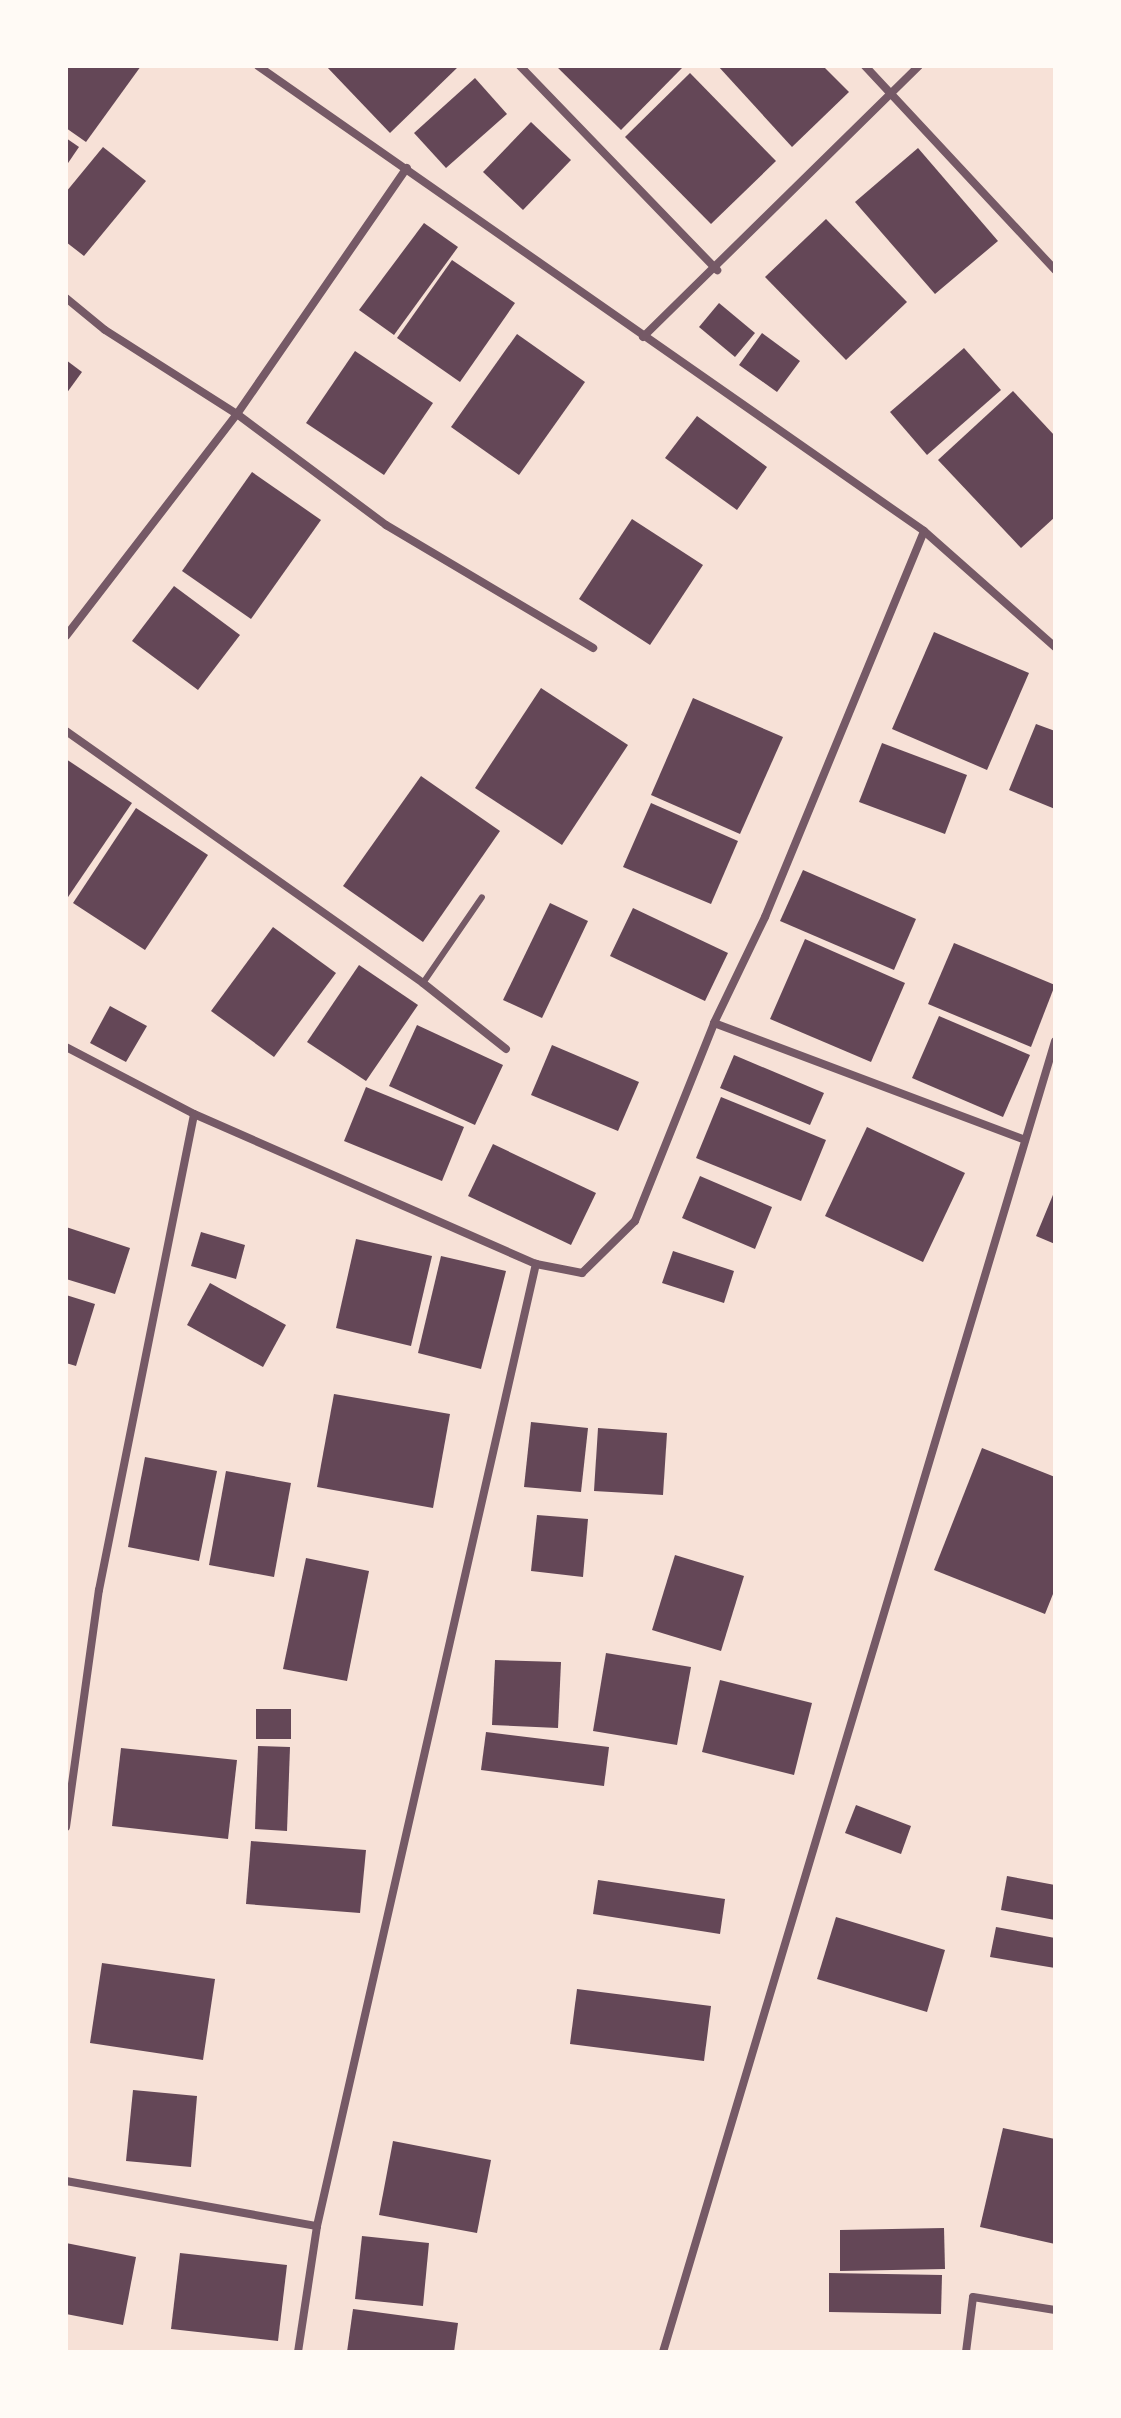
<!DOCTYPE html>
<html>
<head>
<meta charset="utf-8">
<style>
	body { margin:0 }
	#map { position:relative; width:1121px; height:2418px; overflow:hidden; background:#f7e1d7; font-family:"Public Sans",sans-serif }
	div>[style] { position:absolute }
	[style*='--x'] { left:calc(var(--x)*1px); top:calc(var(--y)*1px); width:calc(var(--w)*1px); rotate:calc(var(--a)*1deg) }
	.building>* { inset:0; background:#644757 }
	.service>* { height:6px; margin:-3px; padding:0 3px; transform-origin:3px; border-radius:3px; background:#755966 }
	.minor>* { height:8px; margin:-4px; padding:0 4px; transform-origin:4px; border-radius:4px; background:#755966 }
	span { translate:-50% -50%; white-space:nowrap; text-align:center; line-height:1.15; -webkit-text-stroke:6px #fffaf5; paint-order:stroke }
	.frame { position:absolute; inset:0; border:68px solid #fffaf5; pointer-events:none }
</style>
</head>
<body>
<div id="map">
	<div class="building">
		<div style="clip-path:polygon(66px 66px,141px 66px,86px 142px,66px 128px)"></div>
		<div style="clip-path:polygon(326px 66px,459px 66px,390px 133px)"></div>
		<div style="clip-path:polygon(556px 66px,680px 66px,682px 68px,621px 130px)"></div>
		<div style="clip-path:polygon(718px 66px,823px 66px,849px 92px,792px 147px)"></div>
		<div style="clip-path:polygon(690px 73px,776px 161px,711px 224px,625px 137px)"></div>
		<div style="clip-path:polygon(475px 78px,507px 114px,446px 168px,414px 133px)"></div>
		<div style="clip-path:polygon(531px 122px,571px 160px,523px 210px,483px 172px)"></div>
		<div style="clip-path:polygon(66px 138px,79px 147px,66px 166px)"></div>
		<div style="clip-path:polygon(103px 147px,146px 181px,84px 256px,66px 242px,66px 192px)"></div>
		<div style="clip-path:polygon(918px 148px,998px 241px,935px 294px,855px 202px)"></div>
		<div style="clip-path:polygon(826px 219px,907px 302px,846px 360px,765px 277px)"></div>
		<div style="clip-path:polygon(424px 223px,458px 247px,394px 335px,359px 310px)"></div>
		<div style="clip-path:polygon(452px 260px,515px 303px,460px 382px,397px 338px)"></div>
		<div style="clip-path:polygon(719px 303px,755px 333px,735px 357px,699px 327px)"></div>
		<div style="clip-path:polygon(762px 333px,800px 361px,777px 392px,739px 365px)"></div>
		<div style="clip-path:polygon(517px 334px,585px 382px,519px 475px,451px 427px)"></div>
		<div style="clip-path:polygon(964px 348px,1001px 390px,927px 455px,890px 412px)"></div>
		<div style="clip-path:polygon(355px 351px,433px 403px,384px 475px,306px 423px)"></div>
		<div style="clip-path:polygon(66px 360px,82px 372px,66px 394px)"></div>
		<div style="clip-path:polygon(1013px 391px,1055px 436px,1055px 517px,1021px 548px,938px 460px)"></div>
		<div style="clip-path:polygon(697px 416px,767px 467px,737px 510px,665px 458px)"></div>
		<div style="clip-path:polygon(252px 472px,321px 520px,251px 619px,182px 571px)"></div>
		<div style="clip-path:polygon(632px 519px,703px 565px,650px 645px,579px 599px)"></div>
		<div style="clip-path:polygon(174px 586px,240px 635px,198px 690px,132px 641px)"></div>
		<div style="clip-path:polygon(934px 632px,1029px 673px,987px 770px,892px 729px)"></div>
		<div style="clip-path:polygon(541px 688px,628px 745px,562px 845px,475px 788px)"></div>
		<div style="clip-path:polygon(693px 698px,783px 737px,740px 834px,651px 795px)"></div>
		<div style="clip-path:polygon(1036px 724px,1055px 731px,1055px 809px,1009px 790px)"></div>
		<div style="clip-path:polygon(882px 743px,967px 775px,945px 834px,859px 802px)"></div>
		<div style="clip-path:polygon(66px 759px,132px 803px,66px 900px)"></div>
		<div style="clip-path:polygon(421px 776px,500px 831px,423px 942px,343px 886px)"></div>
		<div style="clip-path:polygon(651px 803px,738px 841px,711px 904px,623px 867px)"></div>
		<div style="clip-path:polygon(136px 808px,208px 855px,145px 950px,73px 903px)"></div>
		<div style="clip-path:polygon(803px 870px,916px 919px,894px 970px,780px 921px)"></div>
		<div style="clip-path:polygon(550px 903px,588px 921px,542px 1018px,503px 1000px)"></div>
		<div style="clip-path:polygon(633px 908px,728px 953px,705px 1001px,610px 956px)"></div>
		<div style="clip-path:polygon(273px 927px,336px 973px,274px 1057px,211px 1011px)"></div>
		<div style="clip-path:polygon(805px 939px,905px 983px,871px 1062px,770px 1019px)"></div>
		<div style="clip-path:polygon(954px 943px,1055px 985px,1031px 1047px,928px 1004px)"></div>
		<div style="clip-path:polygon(359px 965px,418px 1005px,366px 1081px,307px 1042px)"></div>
		<div style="clip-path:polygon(110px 1006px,147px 1026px,126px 1062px,90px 1043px)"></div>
		<div style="clip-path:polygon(939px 1016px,1030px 1055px,1003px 1117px,912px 1078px)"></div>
		<div style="clip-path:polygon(417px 1025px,503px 1065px,475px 1125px,389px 1086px)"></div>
		<div style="clip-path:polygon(552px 1045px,639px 1082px,618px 1131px,531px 1095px)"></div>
		<div style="clip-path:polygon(734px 1055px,824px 1093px,810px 1125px,720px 1088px)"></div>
		<div style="clip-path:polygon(366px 1087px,464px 1127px,442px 1181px,344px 1141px)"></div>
		<div style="clip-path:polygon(721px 1097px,826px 1140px,801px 1201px,696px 1158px)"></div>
		<div style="clip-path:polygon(867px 1127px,965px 1173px,923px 1262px,825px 1216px)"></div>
		<div style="clip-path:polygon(493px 1144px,596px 1193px,571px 1245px,468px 1196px)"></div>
		<div style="clip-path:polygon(700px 1176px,772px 1207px,755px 1249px,682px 1218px)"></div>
		<div style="clip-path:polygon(1055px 1190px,1055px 1244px,1036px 1236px)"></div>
		<div style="clip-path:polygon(66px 1227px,130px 1248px,115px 1294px,66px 1279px)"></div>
		<div style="clip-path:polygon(201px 1232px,245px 1245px,236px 1279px,191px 1266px)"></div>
		<div style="clip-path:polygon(356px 1239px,432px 1256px,411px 1346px,336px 1328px)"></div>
		<div style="clip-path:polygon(673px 1251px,734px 1271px,724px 1303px,662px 1283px)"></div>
		<div style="clip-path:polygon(441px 1256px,506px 1271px,481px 1369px,418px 1353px)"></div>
		<div style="clip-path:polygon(210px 1283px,286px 1325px,263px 1367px,187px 1325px)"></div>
		<div style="clip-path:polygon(66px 1295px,95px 1304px,76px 1366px,66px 1363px)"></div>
		<div style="clip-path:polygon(334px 1394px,450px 1414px,433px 1508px,317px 1487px)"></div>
		<div style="clip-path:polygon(531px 1422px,588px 1428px,581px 1492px,524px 1487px)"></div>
		<div style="clip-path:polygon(598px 1428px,667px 1433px,663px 1495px,594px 1491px)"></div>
		<div style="clip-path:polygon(982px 1448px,1055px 1477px,1055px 1589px,1045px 1614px,934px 1570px)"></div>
		<div style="clip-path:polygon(145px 1457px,217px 1471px,199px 1561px,128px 1547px)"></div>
		<div style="clip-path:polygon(226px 1471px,291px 1483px,274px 1577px,209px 1565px)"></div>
		<div style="clip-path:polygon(537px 1515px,588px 1519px,583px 1577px,531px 1571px)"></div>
		<div style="clip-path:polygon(675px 1555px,744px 1576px,721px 1651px,652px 1630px)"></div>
		<div style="clip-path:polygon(306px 1558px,369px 1571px,347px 1681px,283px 1669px)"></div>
		<div style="clip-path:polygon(606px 1653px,691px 1667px,677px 1745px,593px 1731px)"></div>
		<div style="clip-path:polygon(495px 1660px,561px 1662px,558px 1728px,492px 1725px)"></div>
		<div style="clip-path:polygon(720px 1680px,812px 1703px,794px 1775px,702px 1752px)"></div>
		<div style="clip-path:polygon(256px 1709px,291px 1709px,291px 1739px,256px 1739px)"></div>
		<div style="clip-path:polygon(486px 1732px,609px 1747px,604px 1786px,481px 1770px)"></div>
		<div style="clip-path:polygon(258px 1746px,290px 1747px,287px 1831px,255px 1829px)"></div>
		<div style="clip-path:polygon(121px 1748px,237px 1760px,228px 1839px,112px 1826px)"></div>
		<div style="clip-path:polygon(856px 1805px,911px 1826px,901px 1854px,845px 1833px)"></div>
		<div style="clip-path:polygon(251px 1841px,366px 1850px,360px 1913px,246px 1904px)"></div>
		<div style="clip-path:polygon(1007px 1876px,1055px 1885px,1055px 1920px,1001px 1910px)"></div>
		<div style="clip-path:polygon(598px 1880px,725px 1899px,720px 1934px,593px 1914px)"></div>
		<div style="clip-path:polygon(836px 1917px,945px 1950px,927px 2012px,817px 1979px)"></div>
		<div style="clip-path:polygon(996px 1927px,1055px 1938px,1055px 1968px,990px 1957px)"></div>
		<div style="clip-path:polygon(102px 1963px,215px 1979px,203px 2060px,90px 2043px)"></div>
		<div style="clip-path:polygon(577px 1989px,711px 2006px,704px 2061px,570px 2044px)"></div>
		<div style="clip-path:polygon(133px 2090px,197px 2096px,191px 2167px,126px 2161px)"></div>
		<div style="clip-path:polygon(1003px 2128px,1055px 2139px,1055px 2244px,980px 2227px)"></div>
		<div style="clip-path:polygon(393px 2141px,491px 2160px,477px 2233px,379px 2215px)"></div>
		<div style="clip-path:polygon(944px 2228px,945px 2269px,840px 2271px,840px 2230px)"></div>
		<div style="clip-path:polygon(362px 2236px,429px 2243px,423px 2306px,355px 2299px)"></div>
		<div style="clip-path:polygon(66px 2243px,136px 2257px,123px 2325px,66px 2314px)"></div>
		<div style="clip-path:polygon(180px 2253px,287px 2265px,278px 2341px,171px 2329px)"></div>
		<div style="clip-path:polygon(829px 2273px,942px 2275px,941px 2314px,829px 2312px)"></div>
		<div style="clip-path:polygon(353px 2309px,458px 2323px,454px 2352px,347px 2352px)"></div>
	</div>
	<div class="service">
		<div style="--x:423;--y:983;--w:104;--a:-55.5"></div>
	</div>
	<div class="minor">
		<div style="--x:258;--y:66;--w:812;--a:34.92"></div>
		<div style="--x:924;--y:531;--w:175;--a:41.5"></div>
		<div style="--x:520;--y:66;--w:284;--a:46"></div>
		<div style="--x:865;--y:66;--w:279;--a:47"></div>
		<div style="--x:66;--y:298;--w:50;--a:39.4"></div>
		<div style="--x:105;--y:330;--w:156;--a:32.5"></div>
		<div style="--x:237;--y:414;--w:186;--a:36.7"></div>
		<div style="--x:386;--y:525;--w:241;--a:30.7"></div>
		<div style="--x:643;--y:337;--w:387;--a:-44.5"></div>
		<div style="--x:66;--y:636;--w:280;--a:-52.4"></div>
		<div style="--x:237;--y:414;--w:299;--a:-55.4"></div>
		<div style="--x:66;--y:731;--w:437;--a:35.2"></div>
		<div style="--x:423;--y:983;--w:106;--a:38.5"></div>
		<div style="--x:714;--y:1023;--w:332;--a:20.6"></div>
		<div style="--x:66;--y:1047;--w:144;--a:27.6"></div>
		<div style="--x:194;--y:1114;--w:373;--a:23.7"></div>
		<div style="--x:536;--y:1264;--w:47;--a:11.1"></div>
		<div style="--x:582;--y:1273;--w:74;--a:-44.5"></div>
		<div style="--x:635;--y:1221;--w:213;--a:-68.2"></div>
		<div style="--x:714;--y:1023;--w:118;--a:-64.3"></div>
		<div style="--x:765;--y:917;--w:417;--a:-67.6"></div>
		<div style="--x:66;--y:1827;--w:239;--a:-82.1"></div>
		<div style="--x:99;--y:1590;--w:485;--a:-78.7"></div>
		<div style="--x:66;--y:2181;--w:255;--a:10.2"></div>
		<div style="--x:298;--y:2352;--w:127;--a:-81.4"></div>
		<div style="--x:317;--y:2226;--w:987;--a:-77.18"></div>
		<div style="--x:663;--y:2352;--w:1368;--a:-73.35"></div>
		<div style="--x:966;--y:2352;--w:55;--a:-82.7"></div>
		<div style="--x:973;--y:2297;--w:83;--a:9"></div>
	</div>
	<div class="frame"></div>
</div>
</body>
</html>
